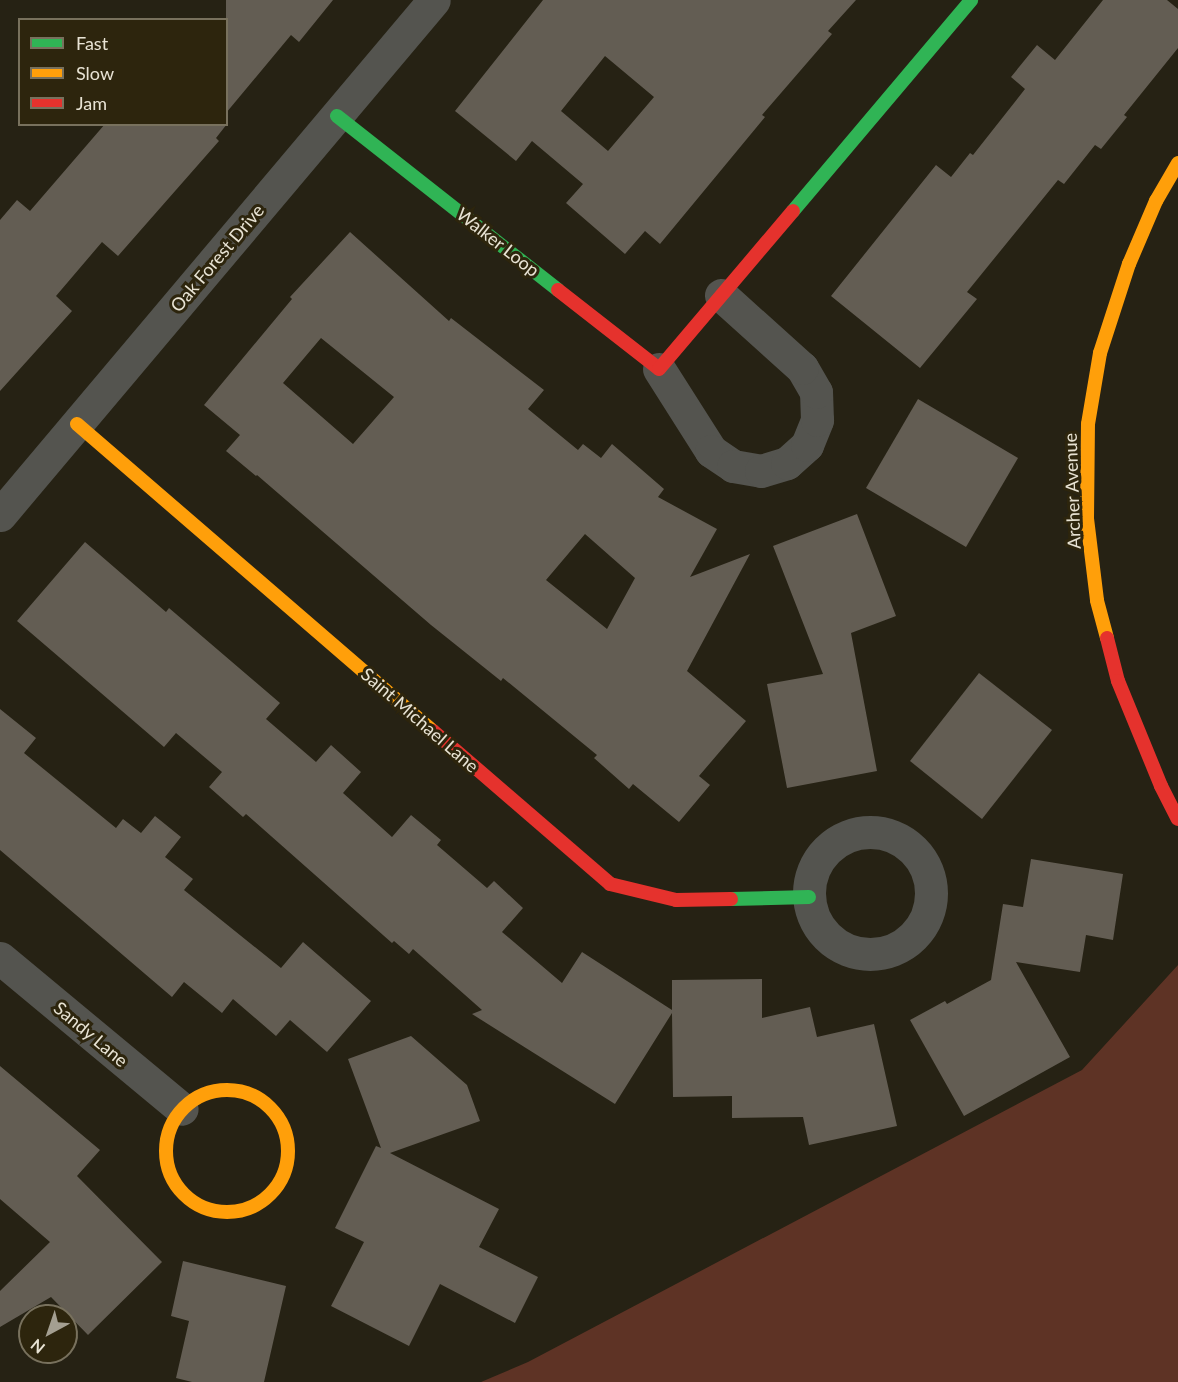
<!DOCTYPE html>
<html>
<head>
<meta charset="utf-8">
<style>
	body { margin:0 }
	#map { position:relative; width:1178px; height:1382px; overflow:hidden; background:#262214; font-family:Lato,sans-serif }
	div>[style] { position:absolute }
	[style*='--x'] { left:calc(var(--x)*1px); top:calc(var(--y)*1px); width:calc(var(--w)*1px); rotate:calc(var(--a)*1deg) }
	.green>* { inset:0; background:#5e3325 }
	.building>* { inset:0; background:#635d53 }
	.street>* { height:33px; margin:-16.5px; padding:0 16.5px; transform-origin:16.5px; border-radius:16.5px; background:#54544f }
	.street>.ring { margin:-16.5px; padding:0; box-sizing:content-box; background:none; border:33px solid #54544f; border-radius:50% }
	.fast>* { height:14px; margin:-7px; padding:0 7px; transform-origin:7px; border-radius:7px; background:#30b455 }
	.slow>* { height:14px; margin:-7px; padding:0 7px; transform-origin:7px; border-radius:7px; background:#ff9f0a }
	.slow>.ring { margin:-7px; padding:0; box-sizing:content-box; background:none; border:14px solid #ff9f0a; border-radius:50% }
	.jam>* { height:14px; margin:-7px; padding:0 7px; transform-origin:7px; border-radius:7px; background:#e5322d }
	span { translate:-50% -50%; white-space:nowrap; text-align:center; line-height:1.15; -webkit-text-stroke:6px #2d250d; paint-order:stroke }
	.street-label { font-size:18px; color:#e8e3d4 }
	.legend { position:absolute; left:18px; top:18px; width:210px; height:108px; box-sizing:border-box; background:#2d250d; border:2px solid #78715d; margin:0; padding:8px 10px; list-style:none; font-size:18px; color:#e8e3d4 }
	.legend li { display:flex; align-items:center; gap:12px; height:30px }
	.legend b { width:30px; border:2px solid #78715d }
	.north { position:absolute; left:18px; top:1304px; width:60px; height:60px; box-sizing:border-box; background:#2d250d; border:2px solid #78715d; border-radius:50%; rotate:220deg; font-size:16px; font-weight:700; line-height:24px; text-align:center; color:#e8e3d4 }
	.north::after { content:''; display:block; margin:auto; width:21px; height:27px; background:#a49f91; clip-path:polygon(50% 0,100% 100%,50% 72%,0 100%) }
</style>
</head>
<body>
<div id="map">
	<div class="green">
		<div style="clip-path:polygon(1178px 965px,1178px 1382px,481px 1382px,528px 1362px,1082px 1070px)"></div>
	</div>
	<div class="building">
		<div style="clip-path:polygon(226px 0,333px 0,299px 42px,291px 35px,226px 113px)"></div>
		<div style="clip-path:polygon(evenodd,543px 0,856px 0,828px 31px,832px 34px,762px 115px,765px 117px,660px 244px,645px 231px,625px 254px,566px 203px,583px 184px,532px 141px,516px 161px,455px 111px,543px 0,605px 56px,654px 97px,608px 151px,561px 111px,605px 56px)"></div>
		<div style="clip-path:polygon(1103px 0,1167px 0,1178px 9px,1178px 48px,1124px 115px,1127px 117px,1101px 149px,1095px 145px,1064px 184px,1058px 180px,967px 292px,977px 299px,920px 368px,831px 296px,936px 165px,951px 177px,970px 153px,973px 155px,1025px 89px,1011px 77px,1037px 45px,1055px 60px)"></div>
		<div style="clip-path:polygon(105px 124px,227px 124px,216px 138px,219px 141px,118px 256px,102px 242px,56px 296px,72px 311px,0 391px,0 220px,17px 200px,30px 211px)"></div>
		<div style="clip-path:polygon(evenodd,350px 232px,449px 321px,451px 318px,544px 390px,528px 409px,578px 450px,583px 444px,601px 458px,612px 444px,664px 489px,658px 497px,717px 529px,690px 577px,750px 554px,687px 671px,746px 721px,699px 776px,710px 785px,679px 822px,633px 784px,629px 789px,594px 758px,597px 755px,503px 678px,501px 681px,431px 625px,257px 475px,256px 476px,226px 451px,240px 435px,204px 405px,292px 299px,290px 297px,350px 232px,321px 338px,394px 397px,353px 444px,283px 383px,321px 338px,350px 232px,585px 534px,635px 578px,607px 629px,546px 580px,585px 534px)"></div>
		<div style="clip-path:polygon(918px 399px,1018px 458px,966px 547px,866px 488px)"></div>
		<div style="clip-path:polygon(857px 514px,896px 616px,851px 633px,877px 771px,787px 788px,767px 684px,823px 674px,773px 546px)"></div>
		<div style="clip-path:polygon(85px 542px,166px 612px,169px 608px,280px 703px,266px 719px,316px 762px,331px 745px,361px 772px,343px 793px,392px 837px,411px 815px,441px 840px,437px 845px,487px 888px,494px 881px,523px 908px,502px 932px,562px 983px,582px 952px,672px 1010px,672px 980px,762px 979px,762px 1018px,810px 1007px,817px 1037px,874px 1024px,897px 1126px,809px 1145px,803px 1117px,732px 1118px,732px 1096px,673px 1097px,672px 1013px,615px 1104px,472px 1014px,482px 1010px,413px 949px,409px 954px,394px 941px,392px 943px,246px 814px,243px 817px,209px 787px,222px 772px,176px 733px,164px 747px,17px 621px)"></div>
		<div style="clip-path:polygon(979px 673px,1052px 730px,982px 819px,910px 761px)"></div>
		<div style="clip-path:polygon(0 709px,36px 738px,24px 753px,116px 828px,123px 819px,141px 833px,155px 816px,181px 837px,165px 857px,193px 879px,184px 890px,281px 968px,303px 942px,371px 1001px,327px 1052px,290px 1020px,276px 1036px,233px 999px,222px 1013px,184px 982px,172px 997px,0 850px)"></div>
		<div style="clip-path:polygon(1031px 859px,1123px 874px,1113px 940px,1086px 935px,1080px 972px,1016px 962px,1070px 1057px,964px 1116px,910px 1020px,945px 1001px,947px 1004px,991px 980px,1003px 904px,1023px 907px)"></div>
		<div style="clip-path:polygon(411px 1036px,467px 1085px,480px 1121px,390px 1153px,499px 1209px,479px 1247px,538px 1277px,515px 1323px,440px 1284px,409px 1346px,331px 1306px,364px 1242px,335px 1228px,376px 1146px,381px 1148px,348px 1059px)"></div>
		<div style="clip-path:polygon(0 1066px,100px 1150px,77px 1176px,162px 1262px,88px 1335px,51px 1297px,0 1327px,0 1291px,50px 1242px,0 1199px)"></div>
		<div style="clip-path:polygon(183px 1261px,286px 1286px,264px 1382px,192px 1382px,176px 1378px,189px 1321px,171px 1316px)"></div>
	</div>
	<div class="street">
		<div style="--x:659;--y:369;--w:97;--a:57.6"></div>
		<div style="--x:711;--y:451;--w:27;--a:34"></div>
		<div style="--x:733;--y:466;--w:28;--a:10"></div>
		<div style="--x:761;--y:471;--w:27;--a:-17"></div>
		<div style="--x:787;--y:463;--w:27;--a:-42"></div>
		<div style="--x:807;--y:445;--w:27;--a:-68"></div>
		<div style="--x:817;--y:420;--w:28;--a:-92"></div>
		<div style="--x:816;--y:392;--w:28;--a:-120"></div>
		<div style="--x:802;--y:368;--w:109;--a:-138"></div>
		<div style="--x:0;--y:515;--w:673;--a:-49.88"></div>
		<div class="ring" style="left:809px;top:832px;width:89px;height:89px"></div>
		<div style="--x:0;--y:958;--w:236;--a:39.7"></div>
	</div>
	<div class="fast">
		<div style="--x:337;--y:116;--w:281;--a:38.2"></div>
		<div style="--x:793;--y:211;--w:276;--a:-49.8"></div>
		<div style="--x:731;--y:899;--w:78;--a:-1.5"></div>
	</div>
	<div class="slow">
		<div style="--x:77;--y:424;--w:470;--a:40.8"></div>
		<div style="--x:1107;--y:638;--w:39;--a:-105"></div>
		<div style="--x:1097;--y:600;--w:83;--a:-97"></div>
		<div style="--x:1087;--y:518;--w:94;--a:-89.4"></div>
		<div style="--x:1088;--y:424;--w:72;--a:-80.4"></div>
		<div style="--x:1100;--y:353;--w:94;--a:-72"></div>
		<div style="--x:1129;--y:264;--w:69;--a:-66.8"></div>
		<div style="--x:1156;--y:201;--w:44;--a:-59.9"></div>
		<div class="ring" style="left:166px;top:1090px;width:108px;height:108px"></div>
	</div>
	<div class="jam">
		<div style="--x:558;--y:290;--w:128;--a:38"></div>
		<div style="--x:659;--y:369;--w:207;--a:-49.7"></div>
		<div style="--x:1107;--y:638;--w:44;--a:75.7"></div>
		<div style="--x:1118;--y:681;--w:113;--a:67.7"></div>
		<div style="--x:1161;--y:786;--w:37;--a:63"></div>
		<div style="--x:433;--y:731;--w:234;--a:40.8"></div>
		<div style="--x:610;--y:884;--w:68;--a:13.6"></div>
		<div style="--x:676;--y:900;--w:55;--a:-1"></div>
	</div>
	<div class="street-label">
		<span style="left:498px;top:242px;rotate:38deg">Walker Loop</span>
		<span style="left:217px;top:258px;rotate:-50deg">Oak Forest Drive</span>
		<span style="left:1072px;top:491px;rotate:-92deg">Archer Avenue</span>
		<span style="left:420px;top:720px;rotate:41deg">Saint Michael Lane</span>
		<span style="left:91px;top:1034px;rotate:40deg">Sandy Lane</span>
	</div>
	<ul class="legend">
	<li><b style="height:8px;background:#30b455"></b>Fast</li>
	<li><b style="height:8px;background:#ff9f0a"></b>Slow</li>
	<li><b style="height:8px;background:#e5322d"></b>Jam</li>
	</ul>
	<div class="north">N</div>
</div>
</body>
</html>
